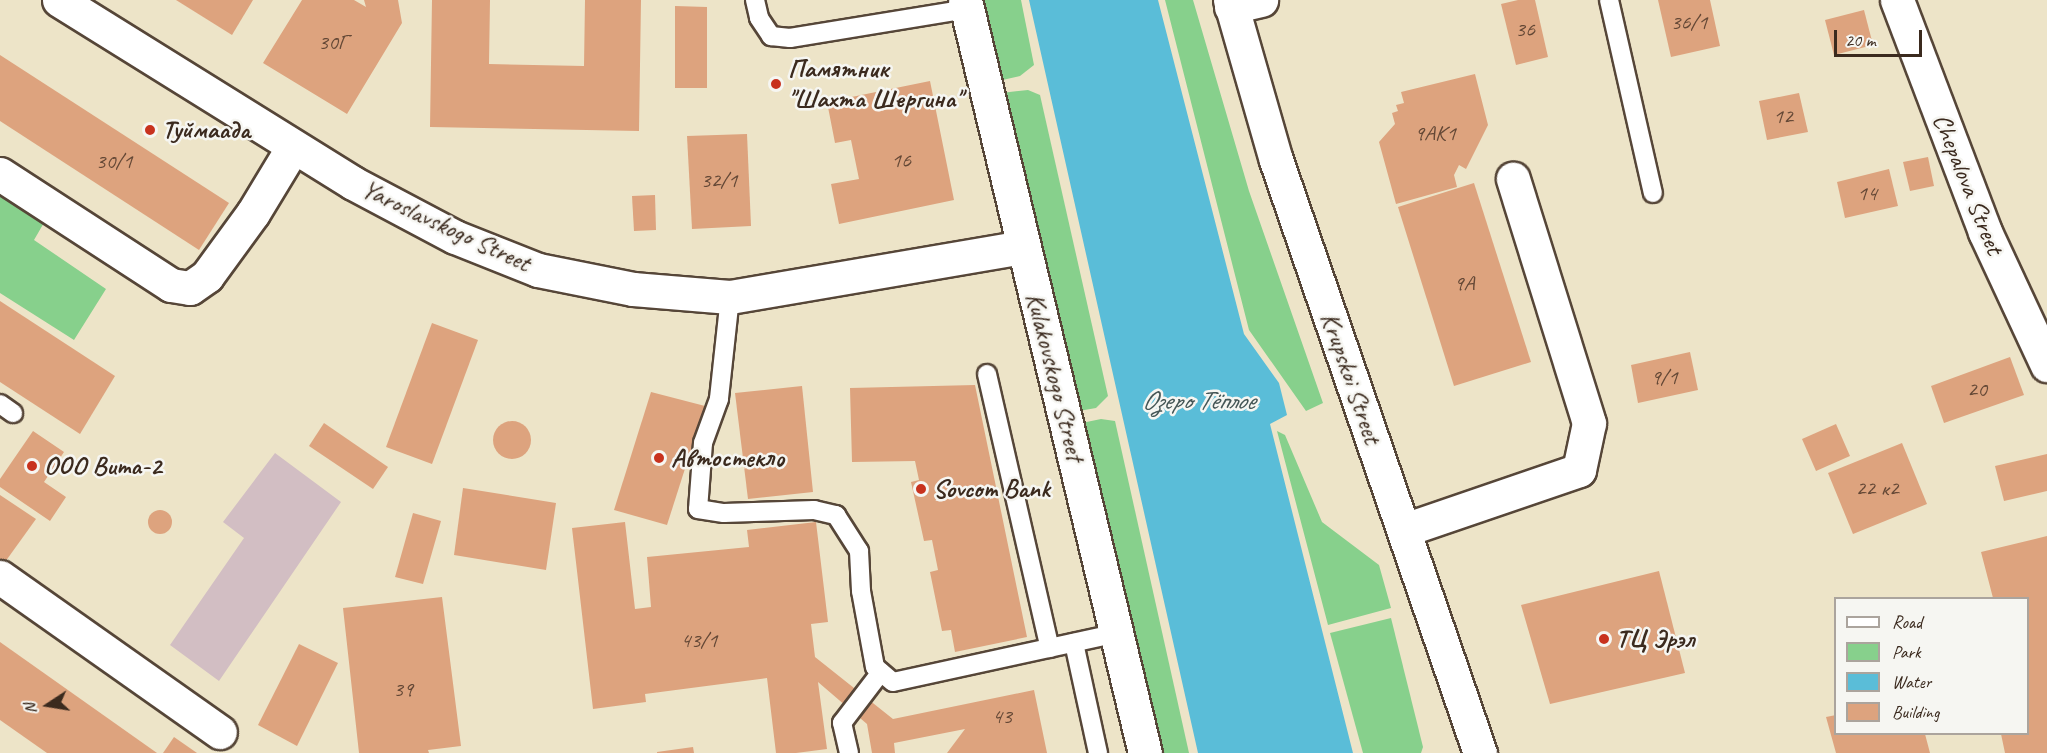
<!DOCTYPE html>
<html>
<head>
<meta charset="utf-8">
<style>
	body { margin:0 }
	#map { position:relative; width:2047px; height:753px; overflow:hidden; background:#ede4c8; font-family:Caveat,sans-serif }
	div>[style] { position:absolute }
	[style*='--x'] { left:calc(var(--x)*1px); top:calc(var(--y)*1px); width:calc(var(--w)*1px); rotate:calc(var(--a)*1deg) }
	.industrial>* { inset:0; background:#d2bec3 }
	.green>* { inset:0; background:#87d08c }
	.water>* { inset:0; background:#5abdd8 }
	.building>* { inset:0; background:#dda37e }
	.round { border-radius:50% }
	.roads { filter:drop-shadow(2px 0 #564638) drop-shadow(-2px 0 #564638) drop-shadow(0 2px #564638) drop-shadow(0 -2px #564638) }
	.service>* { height:18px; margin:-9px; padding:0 9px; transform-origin:9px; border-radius:9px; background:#fff }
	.minor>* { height:33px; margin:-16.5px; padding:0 16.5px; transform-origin:16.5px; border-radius:16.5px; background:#fff }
	.tertiary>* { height:33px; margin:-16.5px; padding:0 16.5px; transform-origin:16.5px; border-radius:16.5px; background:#fff }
	.dots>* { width:16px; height:16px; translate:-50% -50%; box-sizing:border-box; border:3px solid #f6f6f2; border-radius:50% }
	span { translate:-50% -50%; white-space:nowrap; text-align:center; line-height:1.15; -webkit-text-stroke:5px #f6f6f2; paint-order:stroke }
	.number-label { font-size:22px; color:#644836 }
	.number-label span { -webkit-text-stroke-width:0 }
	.poi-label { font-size:26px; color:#3b2a1e; font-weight:700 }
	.left { translate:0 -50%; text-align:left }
	.street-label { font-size:26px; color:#3b2a1e }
	.water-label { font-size:27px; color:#445656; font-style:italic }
	.legend { position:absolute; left:1834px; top:597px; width:195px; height:138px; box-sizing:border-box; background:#f6f6f2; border:2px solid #aba49d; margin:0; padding:8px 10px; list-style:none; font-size:18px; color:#3b2a1e }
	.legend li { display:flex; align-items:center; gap:12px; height:30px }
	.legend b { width:30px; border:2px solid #aba49d }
	.north { position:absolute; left:18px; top:675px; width:60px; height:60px; -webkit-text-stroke:4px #f6f6f2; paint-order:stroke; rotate:258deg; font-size:16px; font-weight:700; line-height:24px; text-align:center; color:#3b2a1e }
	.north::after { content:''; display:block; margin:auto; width:21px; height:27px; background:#3b2a1e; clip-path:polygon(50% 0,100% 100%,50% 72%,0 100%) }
	.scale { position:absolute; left:1834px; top:30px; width:88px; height:27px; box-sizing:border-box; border:3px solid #3b2a1e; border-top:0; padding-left:8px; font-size:18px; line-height:21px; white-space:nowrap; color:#3b2a1e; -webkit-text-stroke:4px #f6f6f2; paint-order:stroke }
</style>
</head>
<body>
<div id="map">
	<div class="industrial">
		<div style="clip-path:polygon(275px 453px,341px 502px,219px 681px,170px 645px,244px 538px,223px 522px)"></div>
	</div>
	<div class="green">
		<div style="clip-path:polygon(982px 0,1021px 0,1034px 65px,1020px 76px,998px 81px)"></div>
		<div style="clip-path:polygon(1165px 0,1193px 0,1249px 191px,1323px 403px,1306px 411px,1249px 330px)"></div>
		<div style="clip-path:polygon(1028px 90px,1040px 95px,1108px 396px,1096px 408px,1073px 412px,1001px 93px)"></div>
		<div style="clip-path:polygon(0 193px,45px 221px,34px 240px,106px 289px,74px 340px,0 293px)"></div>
		<div style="clip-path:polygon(1101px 419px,1115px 421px,1189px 753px,1153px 753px,1077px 424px)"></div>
		<div style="clip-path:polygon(1277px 431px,1285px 435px,1322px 522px,1379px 565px,1391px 608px,1328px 625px)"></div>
		<div style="clip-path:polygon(1391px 618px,1423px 747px,1421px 753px,1363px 753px,1330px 633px)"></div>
	</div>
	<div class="water">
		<div style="clip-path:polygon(1029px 0,1158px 0,1244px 334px,1279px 383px,1287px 415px,1270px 424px,1353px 753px,1198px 753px)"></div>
	</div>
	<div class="building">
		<div style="clip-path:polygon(176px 0,253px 0,232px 35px)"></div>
		<div style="clip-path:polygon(302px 0,354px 0,366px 7px,364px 0,398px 0,402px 23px,347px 114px,263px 63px)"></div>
		<div style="clip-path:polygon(432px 0,490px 0,489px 64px,584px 66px,585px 0,641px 0,639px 131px,430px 127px)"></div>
		<div style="clip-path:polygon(1518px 0,1535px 0,1548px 57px,1516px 65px,1501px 4px)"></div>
		<div style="clip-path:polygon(1658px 0,1710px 0,1720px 46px,1671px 57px)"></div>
		<div style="clip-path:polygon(675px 6px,707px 7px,707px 88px,675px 88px)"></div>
		<div style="clip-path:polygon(1864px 10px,1873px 45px,1834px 55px,1825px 20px)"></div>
		<div style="clip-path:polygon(0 55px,229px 203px,199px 250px,0 121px)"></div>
		<div style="clip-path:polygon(1475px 74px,1488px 125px,1466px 169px,1459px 165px,1454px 175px,1457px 187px,1396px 204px,1379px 142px,1395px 124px,1392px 113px,1398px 111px,1396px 105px,1404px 103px,1401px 92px)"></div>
		<div style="clip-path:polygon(930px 81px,954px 200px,839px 224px,831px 184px,859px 179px,851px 140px,835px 143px,827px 102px)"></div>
		<div style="clip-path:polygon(1799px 93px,1808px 132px,1767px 140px,1759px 101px)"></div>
		<div style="clip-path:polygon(747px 134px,751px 226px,692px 229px,687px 136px)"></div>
		<div style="clip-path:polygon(1928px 157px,1934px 186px,1910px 191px,1903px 162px)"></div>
		<div style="clip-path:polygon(1889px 169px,1898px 206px,1845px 218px,1837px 182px)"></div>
		<div style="clip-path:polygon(1474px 183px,1531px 362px,1454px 386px,1398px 207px)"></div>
		<div style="clip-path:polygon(655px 195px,656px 230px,634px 231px,632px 196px)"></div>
		<div style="clip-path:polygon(0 301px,115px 376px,80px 434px,0 382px)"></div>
		<div style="clip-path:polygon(432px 323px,478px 340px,432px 464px,386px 447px)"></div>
		<div style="clip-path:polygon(1690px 352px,1698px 390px,1638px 403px,1631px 365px)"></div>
		<div style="clip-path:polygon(2010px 357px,2024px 395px,1944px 423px,1931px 386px)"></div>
		<div style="clip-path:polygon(975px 385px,1027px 637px,955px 652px,951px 630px,942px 631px,930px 572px,938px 570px,932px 540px,924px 541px,911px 482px,919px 480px,915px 461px,852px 462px,850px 388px)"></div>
		<div style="clip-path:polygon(802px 386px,813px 492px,748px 499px,735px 393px)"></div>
		<div style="clip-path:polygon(651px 392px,705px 406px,667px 525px,614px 510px)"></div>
		<div class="round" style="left:493px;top:421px;width:38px;height:38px"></div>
		<div style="clip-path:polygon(324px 423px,388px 467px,373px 489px,309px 446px)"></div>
		<div style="clip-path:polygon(1836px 424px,1850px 456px,1816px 471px,1802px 439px)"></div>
		<div style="clip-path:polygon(33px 431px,64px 452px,44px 482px,66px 497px,50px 521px,0 487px,0 479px)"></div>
		<div style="clip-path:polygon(1902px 443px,1927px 504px,1853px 534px,1828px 473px)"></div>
		<div style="clip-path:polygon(2047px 454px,2047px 491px,2004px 501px,1995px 466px)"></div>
		<div style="clip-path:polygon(463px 488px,556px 503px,546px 570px,454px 555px)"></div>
		<div style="clip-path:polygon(0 495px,36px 519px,0 569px)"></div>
		<div class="round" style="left:148px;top:510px;width:24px;height:24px"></div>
		<div style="clip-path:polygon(413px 513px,441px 521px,423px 584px,395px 577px)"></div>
		<div style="clip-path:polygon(625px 522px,635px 609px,651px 607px,647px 557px,749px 547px,747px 530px,816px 522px,828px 622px,811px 624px,815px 657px,893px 719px,1034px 690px,1047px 753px,947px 753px,965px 729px,894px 743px,895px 753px,872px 753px,867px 724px,818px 682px,827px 749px,796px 753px,776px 753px,767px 678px,645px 694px,646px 702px,593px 709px,572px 528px)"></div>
		<div style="clip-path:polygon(2047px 536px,2047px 753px,2005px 753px,2001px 734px,2028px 734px,2028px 598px,1993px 598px,1981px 552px)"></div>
		<div style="clip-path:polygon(1659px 571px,1685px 673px,1550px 704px,1521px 605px)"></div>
		<div style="clip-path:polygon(442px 597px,461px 746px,428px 750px,429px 753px,359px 753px,343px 608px)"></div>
		<div style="clip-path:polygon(0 642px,157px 753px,47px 753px,0 720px)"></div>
		<div style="clip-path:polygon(299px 644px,338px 663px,297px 746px,258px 725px)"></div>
		<div style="clip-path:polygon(1836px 715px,1836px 734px,1925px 734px,1930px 753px,1836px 753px,1826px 717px)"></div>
		<div style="clip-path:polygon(174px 737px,197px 753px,163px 753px)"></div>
		<div style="clip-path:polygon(693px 747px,694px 753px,657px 753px,657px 752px)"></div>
	</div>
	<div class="roads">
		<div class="service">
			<div style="--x:755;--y:0;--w:18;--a:77"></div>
			<div style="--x:759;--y:18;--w:22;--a:56"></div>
			<div style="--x:771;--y:36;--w:19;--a:6"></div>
			<div style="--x:790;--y:38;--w:179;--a:-9.3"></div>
			<div style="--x:1609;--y:0;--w:198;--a:77.2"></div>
			<div style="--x:730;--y:297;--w:103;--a:96.2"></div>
			<div style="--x:719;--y:399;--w:47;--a:110"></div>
			<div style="--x:703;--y:443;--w:66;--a:94.3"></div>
			<div style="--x:698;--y:509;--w:26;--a:9"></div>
			<div style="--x:724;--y:513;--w:90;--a:-1.9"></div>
			<div style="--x:814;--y:510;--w:23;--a:13"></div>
			<div style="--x:836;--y:515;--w:43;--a:57.4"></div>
			<div style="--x:859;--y:551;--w:40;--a:87.1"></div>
			<div style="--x:861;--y:591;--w:77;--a:79.6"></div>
			<div style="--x:875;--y:667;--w:23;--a:40"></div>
			<div style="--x:893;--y:682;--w:229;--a:-12.3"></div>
			<div style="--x:987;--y:374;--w:281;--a:77.1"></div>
			<div style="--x:0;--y:404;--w:16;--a:35"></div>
			<div style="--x:1074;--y:643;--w:113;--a:77.7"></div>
			<div style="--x:849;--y:753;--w:31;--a:-103"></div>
			<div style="--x:842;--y:723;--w:64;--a:-52.6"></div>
		</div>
		<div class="minor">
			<div style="--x:1230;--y:0;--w:166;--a:74"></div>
			<div style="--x:1276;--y:160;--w:627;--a:71.02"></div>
			<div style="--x:1897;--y:0;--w:248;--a:69.2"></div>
			<div style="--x:1985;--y:232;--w:147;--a:65"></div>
			<div style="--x:1231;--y:7;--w:31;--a:-13"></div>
			<div style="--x:0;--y:174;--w:204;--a:33"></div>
			<div style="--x:171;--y:285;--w:19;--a:9"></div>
			<div style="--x:190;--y:288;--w:21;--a:-35"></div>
			<div style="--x:207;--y:276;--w:78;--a:-53.9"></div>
			<div style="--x:253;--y:213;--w:77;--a:-58.8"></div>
			<div style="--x:1404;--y:530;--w:185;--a:-18.9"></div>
			<div style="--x:1579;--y:470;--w:48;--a:-78"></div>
			<div style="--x:1589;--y:423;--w:256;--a:-107.3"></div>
			<div style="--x:0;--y:577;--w:269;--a:35.2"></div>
		</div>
		<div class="tertiary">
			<div style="--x:59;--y:0;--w:346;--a:31.9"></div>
			<div style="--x:353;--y:183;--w:115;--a:27.9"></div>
			<div style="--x:455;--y:237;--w:89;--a:21.7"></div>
			<div style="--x:538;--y:270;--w:97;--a:11.3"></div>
			<div style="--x:633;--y:289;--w:97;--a:4.7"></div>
			<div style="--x:730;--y:297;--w:297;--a:-9.7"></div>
			<div style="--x:965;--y:0;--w:774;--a:76.56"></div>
		</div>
	</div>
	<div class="dots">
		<div style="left:776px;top:84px;background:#c8321e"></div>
		<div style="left:150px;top:130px;background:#c8321e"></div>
		<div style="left:659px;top:458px;background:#c8321e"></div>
		<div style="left:32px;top:466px;background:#c8321e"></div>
		<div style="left:921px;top:489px;background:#c8321e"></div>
		<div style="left:1604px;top:639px;background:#c8321e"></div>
	</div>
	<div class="number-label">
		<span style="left:1689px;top:23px">36/1</span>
		<span style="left:1525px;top:30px">36</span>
		<span style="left:333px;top:43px">30Г</span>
		<span style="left:1783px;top:117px">12</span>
		<span style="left:1435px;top:134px">9АК1</span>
		<span style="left:901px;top:161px">16</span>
		<span style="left:114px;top:162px">30/1</span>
		<span style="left:719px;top:181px">32/1</span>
		<span style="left:1867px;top:194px">14</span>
		<span style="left:1464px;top:284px">9А</span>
		<span style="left:1664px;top:378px">9/1</span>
		<span style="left:1977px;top:390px">20</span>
		<span style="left:1877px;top:489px">22 к2</span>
		<span style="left:699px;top:641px">43/1</span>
		<span style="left:403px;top:690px">39</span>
		<span style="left:1002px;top:717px">43</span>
	</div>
	<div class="poi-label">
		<span class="left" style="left:788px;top:84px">Памятник<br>"Шахта Шергина"</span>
		<span class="left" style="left:162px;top:130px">Туймаада</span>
		<span class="left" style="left:671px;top:458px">Автостекло</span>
		<span class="left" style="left:44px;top:466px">ООО Вита-2</span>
		<span class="left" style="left:933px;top:489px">Sovcom Bank</span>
		<span class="left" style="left:1616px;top:639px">ТЦ Эрэл</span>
	</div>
	<div class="street-label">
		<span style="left:1968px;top:184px;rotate:68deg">Chepalova Street</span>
		<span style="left:446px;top:226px;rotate:25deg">Yaroslavskogo Street</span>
		<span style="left:1055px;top:377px;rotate:76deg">Kulakovskogo Street</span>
		<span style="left:1351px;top:378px;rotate:71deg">Krupskoi Street</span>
	</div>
	<div class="water-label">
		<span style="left:1198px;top:401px">Озеро Тёплое</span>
	</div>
	<ul class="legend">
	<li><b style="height:8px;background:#fff"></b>Road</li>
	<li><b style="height:16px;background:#87d08c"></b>Park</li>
	<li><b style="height:16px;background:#5abdd8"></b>Water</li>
	<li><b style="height:16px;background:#dda37e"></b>Building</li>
	</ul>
	<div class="north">N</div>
	<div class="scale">20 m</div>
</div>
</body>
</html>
